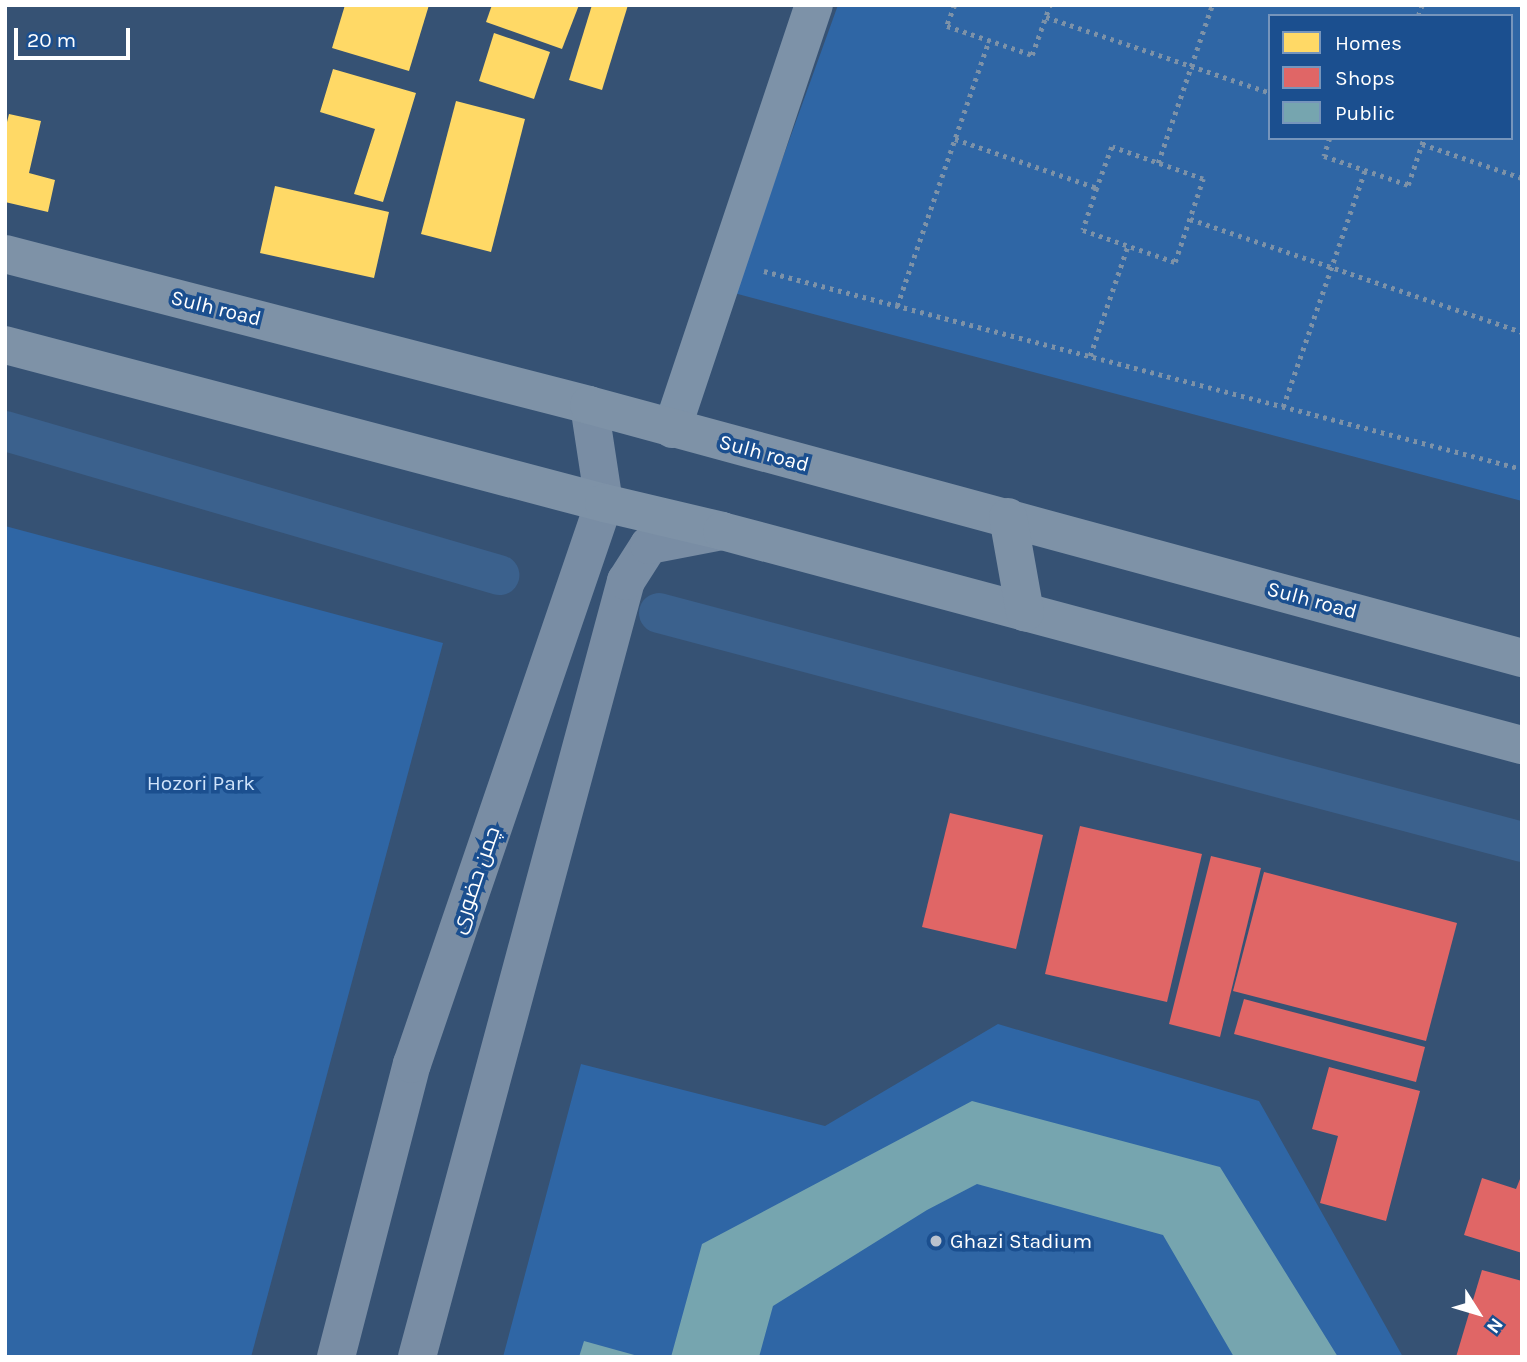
<!DOCTYPE html>
<html>
<head>
<meta charset="utf-8">
<style>
	body { margin:0 }
	#map { position:relative; width:1527px; height:1362px; overflow:hidden; background:#365274; font-family:Karla,Cairo,sans-serif }
	div>[style] { position:absolute }
	[style*='--x'] { left:calc(var(--x)*1px); top:calc(var(--y)*1px); width:calc(var(--w)*1px); rotate:calc(var(--a)*1deg) }
	.green>* { inset:0; background:#2f66a5 }
	.homes>* { inset:0; background:#ffd966 }
	.shops>* { inset:0; background:#e06666 }
	.public>* { inset:0; background:#76a5af }
	.canal>* { height:40px; margin:-20px; padding:0 20px; transform-origin:20px; border-radius:20px; background:#3b618d }
	.path>* { height:4.5px; margin-top:-2.25px; transform-origin:0; background:repeating-linear-gradient(90deg,#7d92a8 0 3.5px,transparent 0 8.5px) }
	.street>* { height:38px; margin:-19px; padding:0 19px; transform-origin:19px; border-radius:19px; background:#7d92a8 }
	.secondary>* { height:38px; margin:-19px; padding:0 19px; transform-origin:19px; border-radius:19px; background:#798da4 }
	.highway>* { height:38px; margin:-19px; padding:0 19px; transform-origin:19px; border-radius:19px; background:#7e92a7 }
	.dots>* { width:19px; height:19px; translate:-50% -50%; box-sizing:border-box; border:4px solid #1b4f8f; border-radius:50% }
	span { translate:-50% -50%; white-space:nowrap; text-align:center; line-height:1.15; -webkit-text-stroke:7px #1b4f8f; paint-order:stroke }
	.street-label { font-size:21px; color:#fff }
	.park-label { font-size:21px; color:#cfe3fa }
	.poi-label { font-size:21px; color:#fff }
	.left { translate:0 -50%; text-align:left }
	.frame { position:absolute; inset:0; border:7px solid #fff; pointer-events:none }
	.legend { position:absolute; left:1268px; top:14px; width:245px; height:126px; box-sizing:border-box; background:#1b4f8f; border:2px solid #7695bc; margin:0; padding:9px 12px; list-style:none; font-size:21px; color:#fff }
	.legend li { display:flex; align-items:center; gap:14px; height:35px }
	.legend b { width:35px; border:2px solid #7695bc }
	.north { position:absolute; left:1443px; top:1278px; width:70px; height:70px; -webkit-text-stroke:5px #1b4f8f; paint-order:stroke; rotate:127deg; font-size:19px; font-weight:700; line-height:28px; text-align:center; color:#fff }
	.north::after { content:''; display:block; margin:auto; width:24px; height:32px; background:#fff; clip-path:polygon(50% 0,100% 100%,50% 72%,0 100%) }
	.scale { position:absolute; left:14px; top:28px; width:116px; height:32px; box-sizing:border-box; border:4px solid #fff; border-top:0; padding-left:9px; font-size:21px; line-height:24px; white-space:nowrap; color:#fff; -webkit-text-stroke:5px #1b4f8f; paint-order:stroke }
</style>
</head>
<body>
<div id="map">
	<div class="green">
		<div style="clip-path:polygon(evenodd,838px 5px,1522px 5px,1522px 501px,734px 293px,838px 5px,1270px 16px,1511px 16px,1511px 138px,1270px 138px,1270px 16px)"></div>
		<div style="clip-path:polygon(5px 526px,443px 643px,251px 1357px,5px 1357px)"></div>
		<div style="clip-path:polygon(998px 1024px,1259px 1101px,1403px 1357px,503px 1357px,581px 1064px,825px 1126px)"></div>
	</div>
	<div class="homes">
		<div style="clip-path:polygon(345px 5px,429px 5px,409px 71px,332px 48px)"></div>
		<div style="clip-path:polygon(492px 5px,579px 5px,562px 49px,486px 22px)"></div>
		<div style="clip-path:polygon(592px 5px,628px 5px,602px 90px,569px 80px)"></div>
		<div style="clip-path:polygon(494px 33px,550px 52px,534px 99px,479px 81px)"></div>
		<div style="clip-path:polygon(333px 69px,416px 93px,383px 202px,354px 194px,375px 129px,320px 112px)"></div>
		<div style="clip-path:polygon(456px 101px,525px 119px,491px 252px,421px 234px)"></div>
		<div style="clip-path:polygon(9px 114px,41px 121px,29px 173px,55px 180px,48px 212px,5px 202px,5px 130px)"></div>
		<div style="clip-path:polygon(275px 186px,389px 212px,374px 278px,260px 253px)"></div>
	</div>
	<div class="shops">
		<div style="clip-path:polygon(950px 813px,1043px 835px,1016px 949px,922px 927px)"></div>
		<div style="clip-path:polygon(1080px 826px,1202px 854px,1167px 1002px,1045px 974px)"></div>
		<div style="clip-path:polygon(1211px 856px,1261px 868px,1220px 1037px,1169px 1024px)"></div>
		<div style="clip-path:polygon(1264px 872px,1457px 923px,1426px 1041px,1233px 991px)"></div>
		<div style="clip-path:polygon(1244px 999px,1425px 1047px,1416px 1082px,1234px 1034px)"></div>
		<div style="clip-path:polygon(1329px 1067px,1420px 1091px,1386px 1221px,1320px 1203px,1338px 1136px,1312px 1129px)"></div>
		<div style="clip-path:polygon(1522px 1174px,1522px 1253px,1464px 1235px,1482px 1178px,1516px 1189px)"></div>
		<div style="clip-path:polygon(1482px 1270px,1522px 1281px,1522px 1357px,1456px 1357px)"></div>
	</div>
	<div class="public">
		<div style="clip-path:polygon(972px 1101px,1220px 1167px,1338px 1357px,1234px 1357px,1163px 1235px,977px 1184px,927px 1210px,773px 1306px,759px 1357px,671px 1357px,702px 1244px)"></div>
		<div style="clip-path:polygon(584px 1341px,638px 1356px,637px 1357px,579px 1357px)"></div>
	</div>
	<div class="canal">
		<div style="--x:5;--y:431;--w:515;--a:16.25"></div>
		<div style="--x:659;--y:613;--w:893;--a:14.86"></div>
	</div>
	<div class="path">
		<div style="--x:955;--y:5;--w:22;--a:111"></div>
		<div style="--x:947;--y:26;--w:90;--a:18.8"></div>
		<div style="--x:1032;--y:55;--w:53;--a:-70.2"></div>
		<div style="--x:1418;--y:16;--w:12;--a:-70"></div>
		<div style="--x:1046;--y:17;--w:237;--a:18.7"></div>
		<div style="--x:1330;--y:138;--w:19;--a:108"></div>
		<div style="--x:1324;--y:156;--w:89;--a:19"></div>
		<div style="--x:1408;--y:185;--w:50;--a:-71.2"></div>
		<div style="--x:955;--y:139;--w:150;--a:19"></div>
		<div style="--x:1097;--y:188;--w:44;--a:108.4"></div>
		<div style="--x:1083;--y:230;--w:97;--a:19.2"></div>
		<div style="--x:1175;--y:262;--w:88;--a:-71.4"></div>
		<div style="--x:1203;--y:179;--w:96;--a:-160.6"></div>
		<div style="--x:1112;--y:147;--w:44;--a:110.1"></div>
		<div style="--x:1422;--y:144;--w:106;--a:18.8"></div>
		<div style="--x:1158;--y:163;--w:167;--a:-71.1"></div>
		<div style="--x:1190;--y:219;--w:351;--a:18.8"></div>
		<div style="--x:764;--y:271;--w:783;--a:14.64"></div>
		<div style="--x:897;--y:306;--w:281;--a:-70.9"></div>
		<div style="--x:1090;--y:356;--w:117;--a:-71.1"></div>
		<div style="--x:1283;--y:407;--w:251;--a:-70.9"></div>
	</div>
	<div class="street">
		<div style="--x:672;--y:429;--w:447;--a:-71.5"></div>
	</div>
	<div class="secondary">
		<div style="--x:336;--y:1357;--w:303;--a:-75.5"></div>
		<div style="--x:412;--y:1064;--w:593;--a:-71.11"></div>
		<div style="--x:604;--y:503;--w:99;--a:-98.7"></div>
		<div style="--x:417;--y:1357;--w:804;--a:-74.93"></div>
		<div style="--x:626;--y:581;--w:43;--a:-57.4"></div>
		<div style="--x:649;--y:545;--w:74;--a:-10.9"></div>
	</div>
	<div class="highway">
		<div style="--x:5;--y:254;--w:603;--a:14.5"></div>
		<div style="--x:589;--y:405;--w:967;--a:15.17"></div>
		<div style="--x:5;--y:345;--w:619;--a:14.78"></div>
		<div style="--x:604;--y:503;--w:121;--a:13.3"></div>
		<div style="--x:722;--y:531;--w:828;--a:14.98"></div>
		<div style="--x:1008;--y:517;--w:97;--a:79.9"></div>
	</div>
	<div class="dots">
		<div style="left:936px;top:1241px;background:#b9c2ce"></div>
	</div>
	<div class="street-label">
		<span style="left:216px;top:308px;rotate:14deg">Sulh road</span>
		<span style="left:764px;top:453px;rotate:15deg">Sulh road</span>
		<span style="left:1312px;top:600px;rotate:15deg">Sulh road</span>
		<span style="left:475px;top:880px;rotate:-71deg">چمن حضوری</span>
	</div>
	<div class="park-label">
		<span style="left:201px;top:783px">Hozori Park</span>
	</div>
	<div class="poi-label">
		<span class="left" style="left:950px;top:1241px">Ghazi Stadium</span>
	</div>
	<div class="frame"></div>
	<ul class="legend">
	<li><b style="height:19px;background:#ffd966"></b>Homes</li>
	<li><b style="height:19px;background:#e06666"></b>Shops</li>
	<li><b style="height:19px;background:#76a5af"></b>Public</li>
	</ul>
	<div class="north">N</div>
	<div class="scale">20 m</div>
</div>
</body>
</html>
